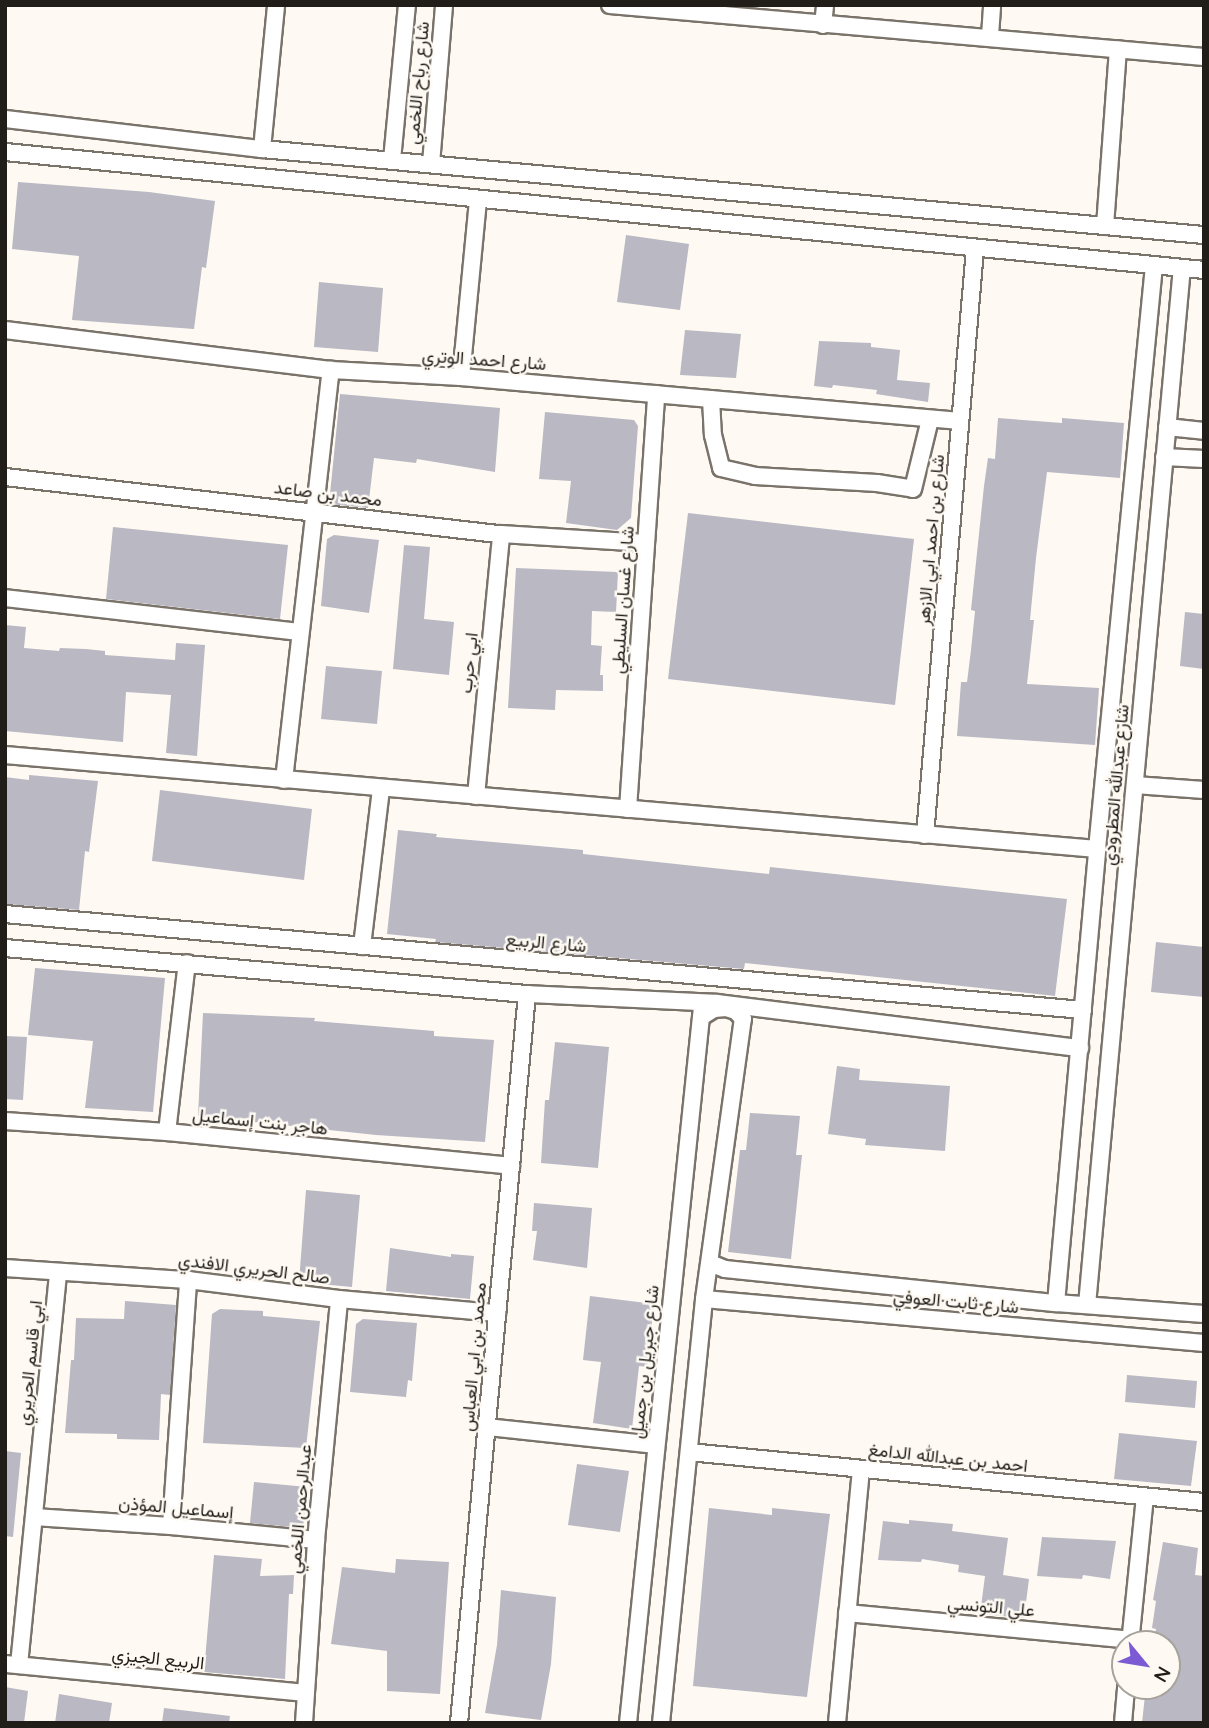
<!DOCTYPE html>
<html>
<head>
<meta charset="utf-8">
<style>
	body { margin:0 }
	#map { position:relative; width:1209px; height:1728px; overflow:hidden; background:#fefaf3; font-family:Quicksand,Vazirmatn,sans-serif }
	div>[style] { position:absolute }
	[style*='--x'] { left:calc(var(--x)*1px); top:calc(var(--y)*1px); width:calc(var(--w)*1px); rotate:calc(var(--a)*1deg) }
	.building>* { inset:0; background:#b9b8c3 }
	.roads { filter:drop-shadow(2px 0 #7a736a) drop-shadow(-2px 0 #7a736a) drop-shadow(0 2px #7a736a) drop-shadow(0 -2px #7a736a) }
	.minor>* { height:16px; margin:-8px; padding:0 8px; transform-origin:8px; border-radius:8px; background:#fff }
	span { translate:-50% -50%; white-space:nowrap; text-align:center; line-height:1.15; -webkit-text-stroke:5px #fefaf3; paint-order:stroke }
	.street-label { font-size:18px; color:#211e1a }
	.frame { position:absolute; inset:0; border:7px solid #211e1a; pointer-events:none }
	.north { position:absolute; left:1111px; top:1630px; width:70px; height:70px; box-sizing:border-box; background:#fefaf3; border:2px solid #a6a29c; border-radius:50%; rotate:120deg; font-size:19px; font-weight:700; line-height:28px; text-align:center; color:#211e1a }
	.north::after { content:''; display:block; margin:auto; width:24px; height:32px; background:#7b5ad4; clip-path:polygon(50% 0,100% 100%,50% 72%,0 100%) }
</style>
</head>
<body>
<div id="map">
	<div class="building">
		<div style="clip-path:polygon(18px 182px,149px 192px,215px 201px,206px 268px,202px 267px,194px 329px,72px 320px,79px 256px,12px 249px)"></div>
		<div style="clip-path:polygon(626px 235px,689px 244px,680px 310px,617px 302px)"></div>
		<div style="clip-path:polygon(319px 282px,383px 288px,378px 352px,314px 347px)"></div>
		<div style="clip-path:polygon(685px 330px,741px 334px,736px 378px,680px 375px)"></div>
		<div style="clip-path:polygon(819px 341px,871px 343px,871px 347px,900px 350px,897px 380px,930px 383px,928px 402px,876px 394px,877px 390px,833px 385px,832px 388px,814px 386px)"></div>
		<div style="clip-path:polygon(340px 394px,500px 408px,495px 472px,417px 459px,416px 463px,374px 458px,368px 508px,329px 504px)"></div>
		<div style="clip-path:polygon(545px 412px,634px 420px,638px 426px,631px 518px,617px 530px,566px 523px,571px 481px,539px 479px)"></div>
		<div style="clip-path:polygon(998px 418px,1062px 423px,1062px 418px,1124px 423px,1120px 478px,1047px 472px,1036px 558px,1030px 620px,1034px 620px,1027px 684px,1099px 688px,1095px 745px,957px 736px,961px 682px,967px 682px,971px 650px,975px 611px,971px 610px,984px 486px,988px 458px,995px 459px)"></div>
		<div style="clip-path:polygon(688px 513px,914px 539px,895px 705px,668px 679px)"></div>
		<div style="clip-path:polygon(113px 527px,288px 545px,280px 619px,106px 599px)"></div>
		<div style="clip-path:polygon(334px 535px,379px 540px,369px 613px,321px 606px,327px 539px)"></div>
		<div style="clip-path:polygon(404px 545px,430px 547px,424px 619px,454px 622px,449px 675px,393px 669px)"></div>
		<div style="clip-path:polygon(516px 568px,618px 572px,616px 612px,592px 611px,591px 645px,602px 646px,600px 675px,603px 675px,603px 691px,556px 690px,555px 710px,508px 708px)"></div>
		<div style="clip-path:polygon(1185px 612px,1204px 614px,1204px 669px,1180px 666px)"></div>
		<div style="clip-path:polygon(5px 625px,26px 627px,24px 648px,59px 651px,60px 648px,86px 649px,105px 651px,105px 655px,175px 660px,176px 643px,205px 645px,197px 756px,166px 753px,171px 695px,126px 692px,123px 742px,5px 731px)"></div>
		<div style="clip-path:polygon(326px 666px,382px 671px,377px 724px,321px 719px)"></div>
		<div style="clip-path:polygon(29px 775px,98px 781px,89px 852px,85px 851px,79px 910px,5px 904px,5px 777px,29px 780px)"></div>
		<div style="clip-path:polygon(160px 790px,312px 809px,304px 880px,152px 861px)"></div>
		<div style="clip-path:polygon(398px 830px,437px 834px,436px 837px,583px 850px,583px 854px,769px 874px,770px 867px,1067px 899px,1055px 996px,745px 963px,744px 969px,435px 942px,436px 939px,387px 934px)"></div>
		<div style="clip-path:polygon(1156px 942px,1204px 947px,1204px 997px,1151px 992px)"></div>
		<div style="clip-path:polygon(35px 968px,165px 978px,153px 1112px,85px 1108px,93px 1041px,28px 1035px)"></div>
		<div style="clip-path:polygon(203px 1013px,315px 1018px,314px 1021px,434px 1031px,434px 1036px,494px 1040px,485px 1142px,376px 1135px,198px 1116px)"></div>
		<div style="clip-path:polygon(5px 1036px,27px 1037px,23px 1100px,5px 1099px)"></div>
		<div style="clip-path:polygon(555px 1042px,609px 1047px,598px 1168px,541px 1163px,545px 1100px,549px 1100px)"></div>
		<div style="clip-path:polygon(837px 1066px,860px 1069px,859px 1080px,950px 1086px,945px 1151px,865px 1145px,866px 1139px,828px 1134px)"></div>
		<div style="clip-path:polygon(750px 1113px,800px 1116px,796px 1155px,802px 1155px,791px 1259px,728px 1252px,740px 1150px,746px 1150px)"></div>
		<div style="clip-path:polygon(306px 1190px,360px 1195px,352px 1287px,299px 1282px)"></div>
		<div style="clip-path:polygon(534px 1203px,592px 1208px,587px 1268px,533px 1260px,537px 1231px,532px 1231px)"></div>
		<div style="clip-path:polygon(390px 1248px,451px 1257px,451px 1254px,474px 1256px,470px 1299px,386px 1291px)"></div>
		<div style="clip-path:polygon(590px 1296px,654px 1304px,647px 1367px,639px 1366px,632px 1429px,593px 1423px,601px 1362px,583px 1360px)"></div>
		<div style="clip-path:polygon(125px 1301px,176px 1305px,170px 1395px,161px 1394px,159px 1440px,117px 1439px,117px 1434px,65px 1433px,71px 1360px,74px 1360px,76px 1318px,124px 1319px)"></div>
		<div style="clip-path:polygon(220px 1309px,263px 1311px,263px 1316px,320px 1321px,306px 1448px,203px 1443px,212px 1314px)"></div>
		<div style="clip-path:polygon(363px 1319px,417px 1323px,412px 1381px,408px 1380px,406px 1397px,350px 1392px,356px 1324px)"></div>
		<div style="clip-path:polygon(1127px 1375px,1197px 1381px,1195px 1408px,1125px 1402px)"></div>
		<div style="clip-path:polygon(1119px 1433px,1197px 1441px,1191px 1486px,1114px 1479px)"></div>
		<div style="clip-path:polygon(5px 1451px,21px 1453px,13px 1537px,5px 1536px)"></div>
		<div style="clip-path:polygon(577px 1464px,629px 1471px,620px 1532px,568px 1525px)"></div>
		<div style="clip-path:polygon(254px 1482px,307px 1487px,303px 1528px,250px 1523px)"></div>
		<div style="clip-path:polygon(709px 1508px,772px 1515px,772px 1508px,830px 1514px,807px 1697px,693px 1686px)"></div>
		<div style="clip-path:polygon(909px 1520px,953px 1524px,952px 1531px,1008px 1538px,1003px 1575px,1029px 1579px,1024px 1618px,980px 1614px,985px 1576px,958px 1572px,959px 1565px,922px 1559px,921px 1562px,878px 1560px,883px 1521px,909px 1524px)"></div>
		<div style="clip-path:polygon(1042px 1537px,1116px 1541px,1110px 1579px,1083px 1575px,1082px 1579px,1037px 1576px)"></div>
		<div style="clip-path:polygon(1163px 1542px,1198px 1548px,1195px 1575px,1204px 1576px,1204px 1723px,1142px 1723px,1146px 1686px,1167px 1686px,1167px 1644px,1153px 1644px,1156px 1629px,1152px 1628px,1156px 1601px,1153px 1600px)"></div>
		<div style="clip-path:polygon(214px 1555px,262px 1559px,260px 1576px,294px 1575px,293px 1594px,289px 1594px,285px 1679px,204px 1672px)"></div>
		<div style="clip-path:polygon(396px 1559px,449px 1562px,440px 1694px,387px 1691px,387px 1651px,331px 1644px,342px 1567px,395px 1573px)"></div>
		<div style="clip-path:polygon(501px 1590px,556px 1597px,551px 1664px,541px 1720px,485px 1713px,497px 1645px)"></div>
		<div style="clip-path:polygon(5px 1687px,28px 1691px,24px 1723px,5px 1723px)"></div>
		<div style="clip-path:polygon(59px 1694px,112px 1703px,109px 1723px,55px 1723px)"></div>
		<div style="clip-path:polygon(164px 1708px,230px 1716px,229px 1723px,162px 1723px)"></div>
	</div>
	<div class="roads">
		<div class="minor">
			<div style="--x:610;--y:5;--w:596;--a:5"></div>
			<div style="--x:823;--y:25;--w:20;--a:-84"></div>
			<div style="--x:990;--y:36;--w:31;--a:-86"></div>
			<div style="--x:5;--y:119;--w:259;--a:6.7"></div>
			<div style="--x:262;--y:149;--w:946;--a:5.22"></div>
			<div style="--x:262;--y:149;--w:145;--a:-84.4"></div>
			<div style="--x:5;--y:152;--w:1205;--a:5.62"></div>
			<div style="--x:392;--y:160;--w:156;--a:-84.5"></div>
			<div style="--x:431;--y:164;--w:160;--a:-85.3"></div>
			<div style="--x:1105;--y:226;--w:177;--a:-85.8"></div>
			<div style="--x:5;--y:330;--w:328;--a:7"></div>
			<div style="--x:331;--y:370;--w:130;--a:3.1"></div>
			<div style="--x:461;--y:377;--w:501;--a:5.04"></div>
			<div style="--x:461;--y:377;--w:178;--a:-84.5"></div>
			<div style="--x:711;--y:399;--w:36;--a:87"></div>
			<div style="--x:713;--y:435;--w:34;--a:76"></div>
			<div style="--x:721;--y:468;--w:35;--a:13"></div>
			<div style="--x:755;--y:476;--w:122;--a:3.3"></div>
			<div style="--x:877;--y:483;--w:36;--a:9"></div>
			<div style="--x:913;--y:489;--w:72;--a:-76.3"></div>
			<div style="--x:1167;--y:427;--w:37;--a:6"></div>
			<div style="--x:1164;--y:457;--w:40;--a:2.9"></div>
			<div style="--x:5;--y:477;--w:499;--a:6.6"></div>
			<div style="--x:501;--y:534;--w:145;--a:3.6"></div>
			<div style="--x:5;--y:598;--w:297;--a:6.6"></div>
			<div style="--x:5;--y:755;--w:1096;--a:4.92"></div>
			<div style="--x:284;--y:780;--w:413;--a:-83.5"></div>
			<div style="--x:1135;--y:785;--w:69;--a:4.1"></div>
			<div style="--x:476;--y:796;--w:263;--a:-84.5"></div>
			<div style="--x:628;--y:809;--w:416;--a:-86.1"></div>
			<div style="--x:925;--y:835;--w:588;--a:-85.12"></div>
			<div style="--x:5;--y:914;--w:1082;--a:5.09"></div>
			<div style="--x:362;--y:946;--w:159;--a:-83.1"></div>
			<div style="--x:5;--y:948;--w:524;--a:5.04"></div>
			<div style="--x:527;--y:994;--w:190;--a:2.7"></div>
			<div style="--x:717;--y:1003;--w:366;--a:7.1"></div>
			<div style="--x:5;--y:1121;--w:162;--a:3.9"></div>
			<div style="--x:167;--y:1132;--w:346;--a:5.6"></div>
			<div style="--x:167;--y:1132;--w:170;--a:-83.3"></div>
			<div style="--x:710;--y:1263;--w:16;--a:22"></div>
			<div style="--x:725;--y:1269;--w:333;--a:5.9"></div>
			<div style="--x:1056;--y:1303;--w:148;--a:4.3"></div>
			<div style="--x:5;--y:1268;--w:183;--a:3.8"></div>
			<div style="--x:188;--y:1280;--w:152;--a:7.2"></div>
			<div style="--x:339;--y:1299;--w:159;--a:5.1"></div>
			<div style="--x:704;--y:1299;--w:502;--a:5.03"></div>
			<div style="--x:1056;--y:1303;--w:456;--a:-84.8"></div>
			<div style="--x:1097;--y:849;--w:586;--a:-84.42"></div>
			<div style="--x:1087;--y:1305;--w:1041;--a:-84.77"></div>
			<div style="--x:487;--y:1427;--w:169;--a:6.1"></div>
			<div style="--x:689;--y:1452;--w:517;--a:5.55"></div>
			<div style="--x:34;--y:1517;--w:137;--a:3.8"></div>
			<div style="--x:171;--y:1526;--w:146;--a:5.5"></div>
			<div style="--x:171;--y:1526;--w:247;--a:-86"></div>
			<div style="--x:847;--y:1613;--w:284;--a:5.4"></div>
			<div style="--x:1130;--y:1644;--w:148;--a:-84.2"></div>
			<div style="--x:5;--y:1664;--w:302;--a:5.5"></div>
			<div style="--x:19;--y:1665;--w:394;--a:-84.3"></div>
			<div style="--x:304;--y:1723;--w:183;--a:-86.2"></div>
			<div style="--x:316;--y:1540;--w:242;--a:-84.5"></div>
			<div style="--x:459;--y:1723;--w:732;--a:-84.67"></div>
			<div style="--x:628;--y:1723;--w:720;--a:-84.1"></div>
			<div style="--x:661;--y:1723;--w:426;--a:-84.2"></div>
			<div style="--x:704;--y:1299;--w:283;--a:-82.1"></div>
			<div style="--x:743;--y:1019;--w:11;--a:-131"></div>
			<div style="--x:736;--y:1011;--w:10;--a:-163"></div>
			<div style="--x:726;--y:1008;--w:12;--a:175"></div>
			<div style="--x:714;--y:1009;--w:15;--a:148"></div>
			<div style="--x:837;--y:1723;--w:255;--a:-84.6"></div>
			<div style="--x:1123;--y:1723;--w:37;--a:-85"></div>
		</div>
	</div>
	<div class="street-label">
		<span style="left:418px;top:83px;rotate:-85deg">شارع رباح اللخمي</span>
		<span style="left:484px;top:360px;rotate:4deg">شارع احمد الوتري</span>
		<span style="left:328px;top:494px;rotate:7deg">محمد بن صاعد</span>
		<span style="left:931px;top:540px;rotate:-85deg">شارع بن احمد ابي الازهر</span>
		<span style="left:623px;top:600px;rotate:-86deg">شارع غسان السليطي</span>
		<span style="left:469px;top:663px;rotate:-84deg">ابي حرب</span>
		<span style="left:1116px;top:785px;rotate:-85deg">شارع عبدالله المطرودي</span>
		<span style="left:546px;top:943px;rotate:5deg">شارع الربيع</span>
		<span style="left:260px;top:1122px;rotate:6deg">هاجر بنت إسماعيل</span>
		<span style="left:254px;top:1269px;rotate:7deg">صالح الحريري الافندي</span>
		<span style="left:956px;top:1302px;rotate:5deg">شارع ثابت العوفي</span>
		<span style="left:474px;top:1357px;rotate:-85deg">محمد بن ابي العباس</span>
		<span style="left:645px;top:1362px;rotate:-84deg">شارع جبريل بن جميل</span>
		<span style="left:30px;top:1363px;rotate:-84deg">ابي قاسم الحريري</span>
		<span style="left:948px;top:1458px;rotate:6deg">احمد بن عبدالله الدامغ</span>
		<span style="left:176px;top:1508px;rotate:5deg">إسماعيل المؤذن</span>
		<span style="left:300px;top:1509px;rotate:-85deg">عبدالرحمن اللخمي</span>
		<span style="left:991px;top:1607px;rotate:5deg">علي التونسي</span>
		<span style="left:158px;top:1659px;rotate:6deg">الربيع الجيزي</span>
	</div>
	<div class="frame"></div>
	<div class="north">N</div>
</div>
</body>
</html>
